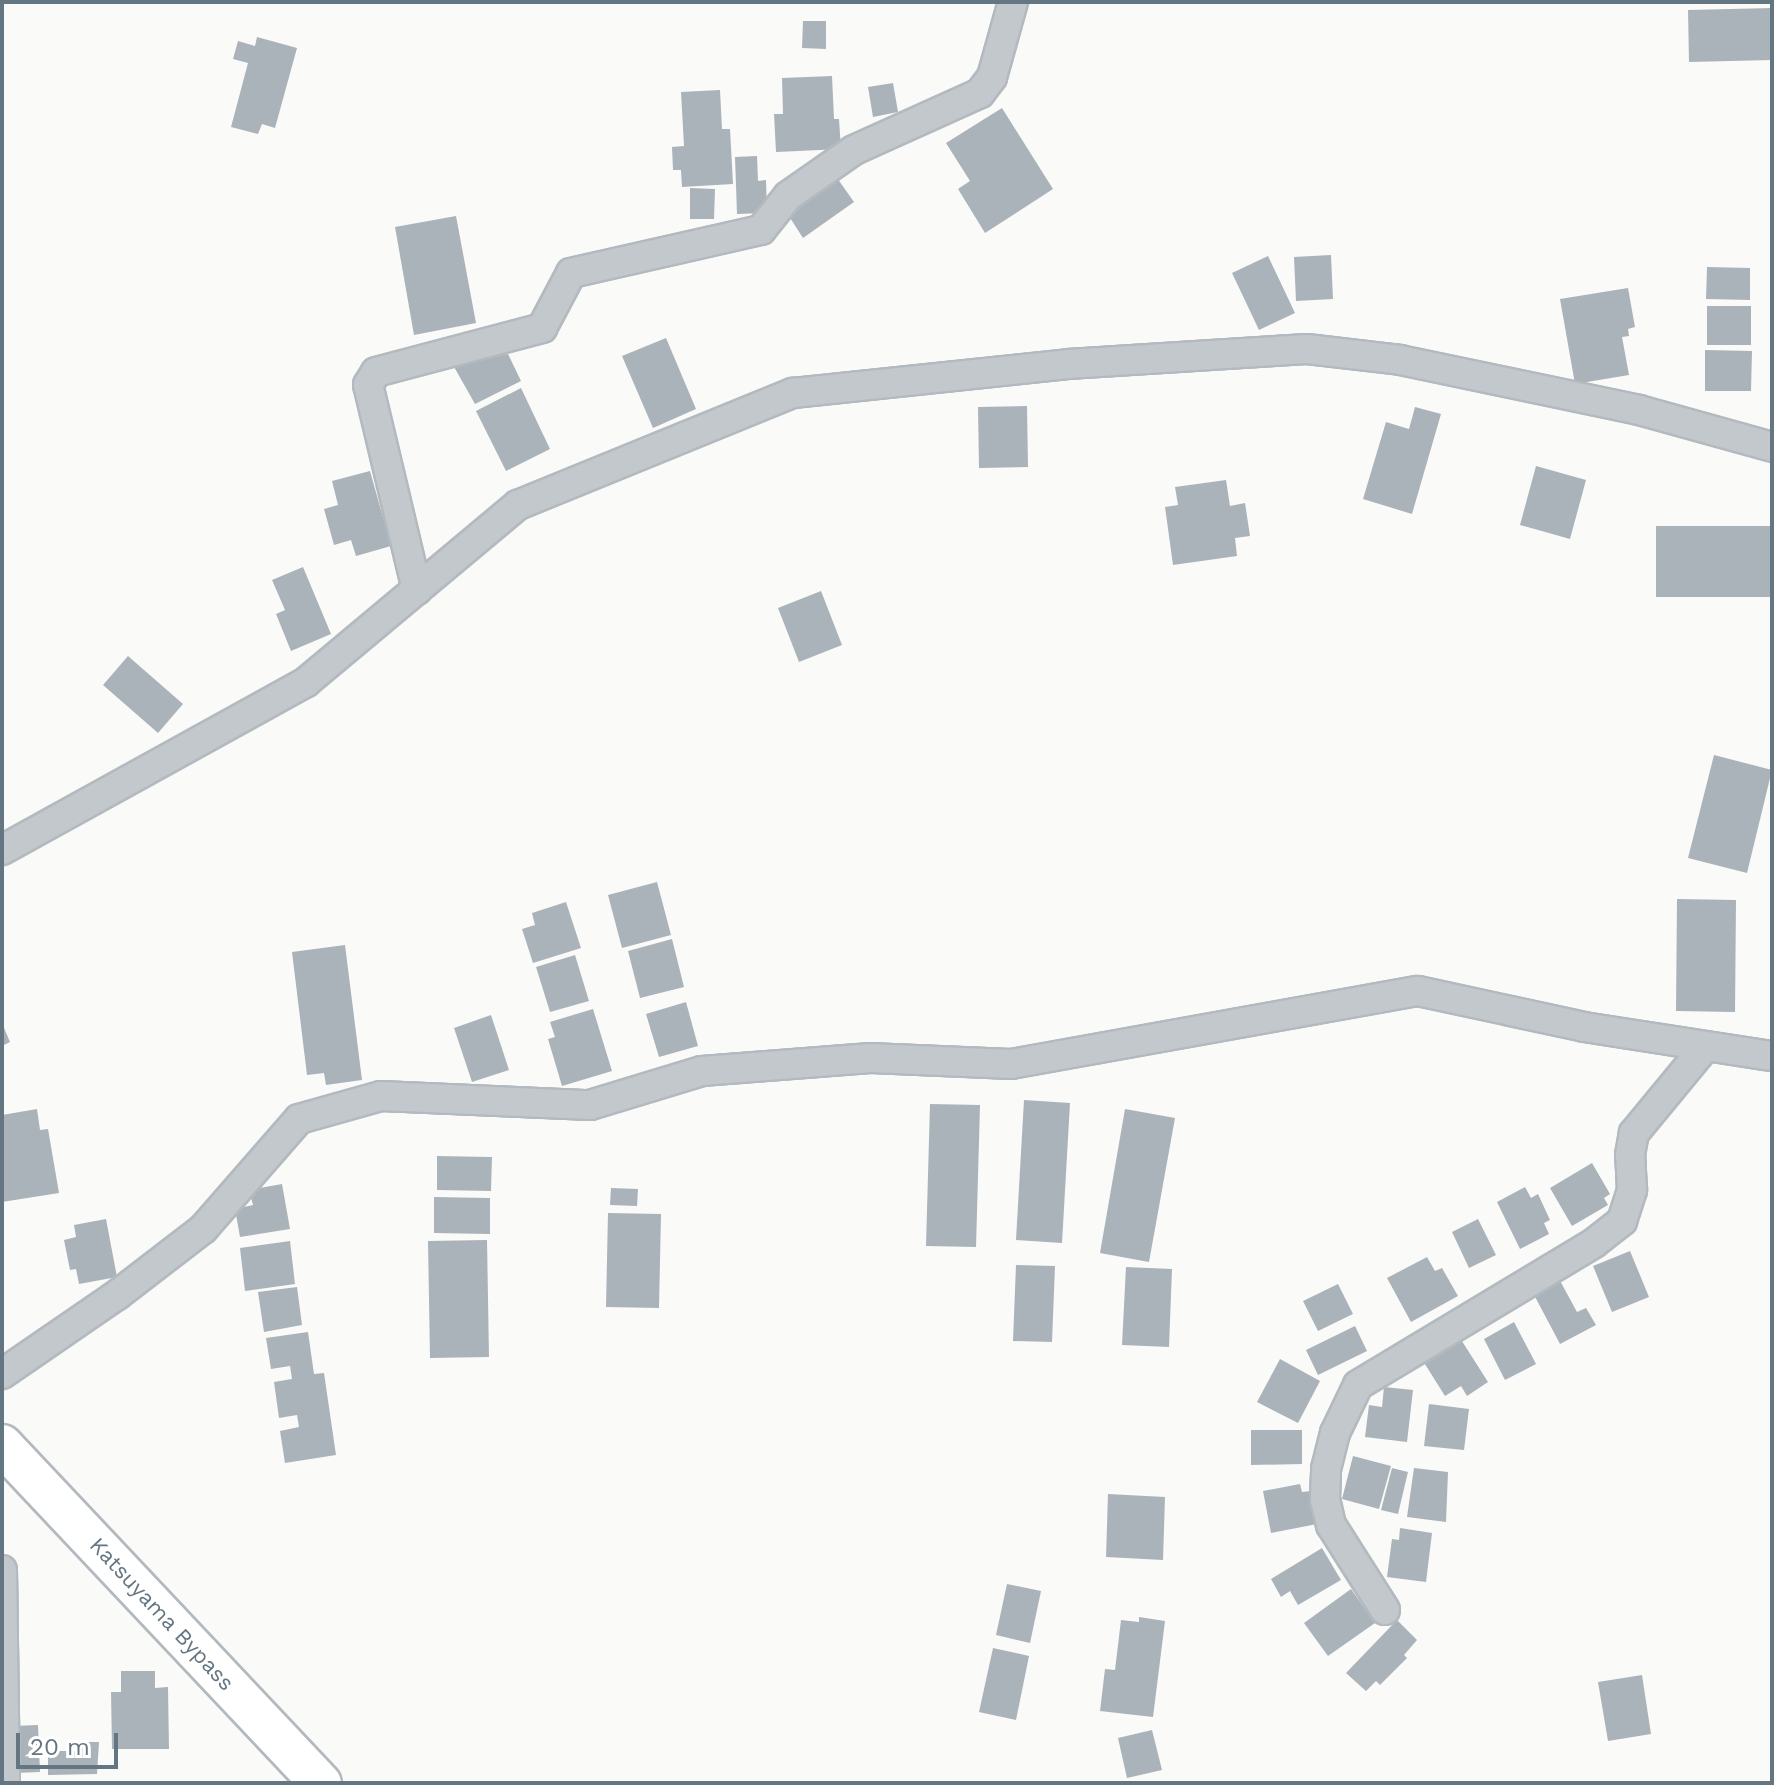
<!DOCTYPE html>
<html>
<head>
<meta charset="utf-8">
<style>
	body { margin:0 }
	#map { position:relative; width:1774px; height:1785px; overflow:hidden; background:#fafaf8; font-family:"Work Sans",sans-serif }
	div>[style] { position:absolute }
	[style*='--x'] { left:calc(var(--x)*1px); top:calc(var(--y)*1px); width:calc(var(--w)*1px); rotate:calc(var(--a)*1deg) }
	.building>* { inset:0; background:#aab3b9 }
	.roads { filter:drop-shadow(2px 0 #b3babf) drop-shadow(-2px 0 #b3babf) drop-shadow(0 2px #b3babf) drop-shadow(0 -2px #b3babf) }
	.street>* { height:28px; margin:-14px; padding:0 14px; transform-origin:14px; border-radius:14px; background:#c3c8cc }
	.secondary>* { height:40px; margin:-20px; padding:0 20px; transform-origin:20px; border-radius:20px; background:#fff }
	span { translate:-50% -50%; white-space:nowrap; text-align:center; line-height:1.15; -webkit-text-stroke:8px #fff; paint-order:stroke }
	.street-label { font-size:22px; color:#657683 }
	.frame { position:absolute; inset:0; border:4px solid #657683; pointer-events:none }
	.scale { position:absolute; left:16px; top:1733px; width:102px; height:36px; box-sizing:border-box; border:4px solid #657683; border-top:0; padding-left:10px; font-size:24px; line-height:28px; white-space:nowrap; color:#657683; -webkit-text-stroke:6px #fff; paint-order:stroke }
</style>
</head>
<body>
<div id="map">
	<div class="building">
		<div style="clip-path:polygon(1772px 8px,1772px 60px,1689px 62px,1688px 10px)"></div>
		<div style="clip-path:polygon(803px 21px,826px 21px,826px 49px,802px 48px)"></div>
		<div style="clip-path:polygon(257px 37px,297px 48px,275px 128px,262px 124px,258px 134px,231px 127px,248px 63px,233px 59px,238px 41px,255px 46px)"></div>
		<div style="clip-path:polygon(832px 76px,834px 119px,839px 119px,841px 149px,776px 152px,774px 114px,783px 114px,782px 78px)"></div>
		<div style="clip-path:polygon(893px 83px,898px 112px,873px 117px,868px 87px)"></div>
		<div style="clip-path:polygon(720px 90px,722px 129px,730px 129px,733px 184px,682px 187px,681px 170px,673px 170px,672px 147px,684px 146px,681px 92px)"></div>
		<div style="clip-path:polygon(1002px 108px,1053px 189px,985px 233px,958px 189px,970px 181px,946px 143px)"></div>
		<div style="clip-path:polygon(757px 156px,758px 181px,766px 180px,767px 213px,737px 214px,735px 157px)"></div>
		<div style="clip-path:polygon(835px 175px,854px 202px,803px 238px,785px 210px)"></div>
		<div style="clip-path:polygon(690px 188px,715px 189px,714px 219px,690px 219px)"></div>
		<div style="clip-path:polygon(456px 216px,476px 323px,414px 335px,395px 227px)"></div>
		<div style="clip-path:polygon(1331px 255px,1333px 299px,1296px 301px,1294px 257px)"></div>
		<div style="clip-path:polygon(1268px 256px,1295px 313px,1259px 330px,1232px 273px)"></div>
		<div style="clip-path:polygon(1707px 267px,1750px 268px,1750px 300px,1706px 299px)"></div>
		<div style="clip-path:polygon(1628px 288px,1635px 327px,1628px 329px,1629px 336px,1622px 337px,1629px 375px,1575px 384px,1560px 299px)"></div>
		<div style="clip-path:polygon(1707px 306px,1751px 306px,1751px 345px,1707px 345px)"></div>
		<div style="clip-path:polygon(666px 338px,696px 409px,653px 428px,622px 356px)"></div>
		<div style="clip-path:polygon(1705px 350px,1752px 351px,1751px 391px,1705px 391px)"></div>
		<div style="clip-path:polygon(508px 354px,521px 381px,475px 404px,453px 365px)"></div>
		<div style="clip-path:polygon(521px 388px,550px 449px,506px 471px,476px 411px)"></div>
		<div style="clip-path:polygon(1027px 406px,1028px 467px,979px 468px,978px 407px)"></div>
		<div style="clip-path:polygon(1415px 407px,1441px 414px,1412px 514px,1363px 499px,1386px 422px,1409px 429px)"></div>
		<div style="clip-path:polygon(1536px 466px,1586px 480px,1570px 539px,1520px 525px)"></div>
		<div style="clip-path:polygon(370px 471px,391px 546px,356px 556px,351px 540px,334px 545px,324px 509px,338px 505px,332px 481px)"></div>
		<div style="clip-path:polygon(1226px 480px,1230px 506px,1245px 503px,1250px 536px,1235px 538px,1237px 556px,1173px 565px,1165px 507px,1178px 505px,1175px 487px)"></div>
		<div style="clip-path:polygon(1656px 526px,1772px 526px,1772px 597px,1656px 597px)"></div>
		<div style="clip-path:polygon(303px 567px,331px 634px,291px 651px,276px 614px,285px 610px,272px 580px)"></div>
		<div style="clip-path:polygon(821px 591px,842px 645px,799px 662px,778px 608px)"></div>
		<div style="clip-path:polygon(128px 656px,183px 704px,158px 733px,103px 685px)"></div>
		<div style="clip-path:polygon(1714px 755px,1772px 770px,1747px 873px,1688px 858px)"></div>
		<div style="clip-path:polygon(657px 882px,671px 935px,622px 948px,608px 895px)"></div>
		<div style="clip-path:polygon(1677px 899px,1736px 900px,1735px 1012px,1676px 1011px)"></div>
		<div style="clip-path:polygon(566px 902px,581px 948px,533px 963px,522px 929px,535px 925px,532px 913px)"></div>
		<div style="clip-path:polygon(672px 939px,684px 987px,640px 998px,628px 951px)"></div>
		<div style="clip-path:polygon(345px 945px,362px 1080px,326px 1085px,324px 1073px,307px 1075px,292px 952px)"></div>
		<div style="clip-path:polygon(575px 955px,589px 1001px,550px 1012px,536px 967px)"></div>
		<div style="clip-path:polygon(686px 1002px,698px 1046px,659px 1057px,646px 1014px)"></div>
		<div style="clip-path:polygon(593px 1009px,612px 1071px,562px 1086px,548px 1039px,555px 1037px,550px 1022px)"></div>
		<div style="clip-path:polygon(491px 1015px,509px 1070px,472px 1082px,454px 1028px)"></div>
		<div style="clip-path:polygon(2px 1023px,10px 1042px,2px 1046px)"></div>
		<div style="clip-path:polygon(1024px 1100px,1070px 1103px,1062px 1243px,1016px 1240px)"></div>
		<div style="clip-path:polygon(930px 1104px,980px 1105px,976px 1247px,926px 1246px)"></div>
		<div style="clip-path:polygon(37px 1109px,40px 1130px,48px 1129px,59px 1193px,2px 1202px,2px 1115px)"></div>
		<div style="clip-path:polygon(1125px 1109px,1175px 1118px,1149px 1262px,1100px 1253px)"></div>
		<div style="clip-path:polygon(437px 1156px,492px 1157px,491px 1191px,437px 1190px)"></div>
		<div style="clip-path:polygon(1592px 1163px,1610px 1194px,1604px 1198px,1608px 1205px,1572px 1226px,1550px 1188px)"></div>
		<div style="clip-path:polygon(282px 1184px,290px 1229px,240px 1237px,235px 1209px,253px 1205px,249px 1190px)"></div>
		<div style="clip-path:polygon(1525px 1187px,1531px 1198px,1538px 1194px,1550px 1220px,1544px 1223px,1549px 1234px,1520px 1249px,1497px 1202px)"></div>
		<div style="clip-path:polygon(611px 1188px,638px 1189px,637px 1206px,610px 1205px)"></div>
		<div style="clip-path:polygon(434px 1197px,490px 1198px,490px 1234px,434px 1233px)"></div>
		<div style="clip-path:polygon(608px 1213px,661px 1214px,659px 1308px,606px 1307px)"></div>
		<div style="clip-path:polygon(106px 1219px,117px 1277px,79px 1284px,76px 1269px,70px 1270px,64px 1240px,76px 1237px,74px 1225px)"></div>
		<div style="clip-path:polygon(1478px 1219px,1496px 1255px,1469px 1268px,1452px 1232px)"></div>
		<div style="clip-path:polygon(487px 1240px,489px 1357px,430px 1358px,428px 1241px)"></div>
		<div style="clip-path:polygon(290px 1241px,295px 1284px,245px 1291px,240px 1248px)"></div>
		<div style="clip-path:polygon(1630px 1251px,1649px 1297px,1612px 1312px,1593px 1266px)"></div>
		<div style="clip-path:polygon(1427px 1257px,1435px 1271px,1442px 1268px,1458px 1296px,1411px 1322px,1387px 1278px)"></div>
		<div style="clip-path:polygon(1016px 1265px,1055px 1266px,1052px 1342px,1013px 1341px)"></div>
		<div style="clip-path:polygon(1126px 1267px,1172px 1269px,1169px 1347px,1122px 1345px)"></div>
		<div style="clip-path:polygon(1558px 1277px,1577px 1312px,1586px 1308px,1596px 1325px,1560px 1344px,1532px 1291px)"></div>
		<div style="clip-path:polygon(1338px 1284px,1353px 1314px,1318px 1331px,1303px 1301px)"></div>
		<div style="clip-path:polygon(297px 1287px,302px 1325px,264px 1332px,258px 1292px)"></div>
		<div style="clip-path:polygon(1514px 1322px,1536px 1364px,1505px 1380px,1484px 1339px)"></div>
		<div style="clip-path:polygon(1355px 1326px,1367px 1351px,1318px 1375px,1306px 1350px)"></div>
		<div style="clip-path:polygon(308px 1332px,314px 1374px,324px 1373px,336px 1455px,285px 1463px,280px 1431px,299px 1427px,297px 1415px,279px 1418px,274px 1382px,292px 1379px,290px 1366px,271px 1369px,266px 1338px)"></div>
		<div style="clip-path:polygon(1460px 1338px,1488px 1382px,1467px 1396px,1461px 1386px,1445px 1396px,1423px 1361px)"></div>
		<div style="clip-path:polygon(1280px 1359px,1320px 1381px,1298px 1423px,1257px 1402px)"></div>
		<div style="clip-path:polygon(1384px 1387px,1413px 1390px,1407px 1442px,1365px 1437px,1369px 1405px,1382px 1407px)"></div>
		<div style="clip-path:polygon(1429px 1404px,1469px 1409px,1464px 1450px,1424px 1446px)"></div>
		<div style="clip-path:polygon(1251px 1430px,1302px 1430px,1302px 1464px,1251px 1465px)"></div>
		<div style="clip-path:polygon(1353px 1456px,1391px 1466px,1379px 1509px,1342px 1499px)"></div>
		<div style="clip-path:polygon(1392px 1468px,1408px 1472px,1398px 1514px,1381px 1510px)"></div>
		<div style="clip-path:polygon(1414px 1468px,1448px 1472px,1446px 1522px,1407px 1517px)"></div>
		<div style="clip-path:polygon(1300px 1484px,1302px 1492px,1311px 1491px,1317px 1524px,1271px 1533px,1263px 1491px)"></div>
		<div style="clip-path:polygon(1108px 1494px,1165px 1497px,1163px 1560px,1106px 1557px)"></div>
		<div style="clip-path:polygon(1400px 1528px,1432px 1533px,1426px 1582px,1387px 1577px,1392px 1539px,1399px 1540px)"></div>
		<div style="clip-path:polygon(1322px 1548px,1341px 1580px,1298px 1605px,1290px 1591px,1281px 1597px,1271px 1579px)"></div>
		<div style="clip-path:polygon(1007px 1584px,1041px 1591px,1030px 1643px,996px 1635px)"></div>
		<div style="clip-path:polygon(1351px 1589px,1375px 1623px,1328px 1656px,1304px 1623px)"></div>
		<div style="clip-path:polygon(1139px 1617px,1165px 1621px,1153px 1717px,1100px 1711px,1105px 1669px,1115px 1670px,1121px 1620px,1139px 1622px)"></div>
		<div style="clip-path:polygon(1397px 1620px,1417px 1640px,1404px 1655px,1407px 1658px,1380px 1685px,1376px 1681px,1366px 1691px,1346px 1673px)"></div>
		<div style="clip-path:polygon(993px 1648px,1029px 1656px,1016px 1720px,979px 1712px)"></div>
		<div style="clip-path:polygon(121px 1671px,155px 1671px,155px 1688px,168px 1687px,169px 1749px,112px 1749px,111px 1692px,121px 1692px)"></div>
		<div style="clip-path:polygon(1642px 1675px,1651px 1734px,1608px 1741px,1598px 1682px)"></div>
		<div style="clip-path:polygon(38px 1725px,40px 1772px,15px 1773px,13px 1726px)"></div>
		<div style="clip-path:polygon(1152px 1730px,1162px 1770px,1127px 1778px,1118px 1738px)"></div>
		<div style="clip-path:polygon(78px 1742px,99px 1742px,97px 1774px,48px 1775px,48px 1751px,78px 1751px)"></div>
	</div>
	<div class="roads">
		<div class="street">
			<div style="--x:417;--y:590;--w:211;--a:-103.4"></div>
			<div style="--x:368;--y:385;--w:15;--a:-58"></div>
			<div style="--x:376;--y:372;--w:172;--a:-14.8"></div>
			<div style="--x:542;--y:328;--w:62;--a:-62.2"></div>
			<div style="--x:571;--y:273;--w:195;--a:-12.8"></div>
			<div style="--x:761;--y:230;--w:43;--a:-51.5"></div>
			<div style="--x:788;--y:196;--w:80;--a:-34.9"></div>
			<div style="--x:854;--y:150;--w:138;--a:-24.3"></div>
			<div style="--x:980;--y:93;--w:20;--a:-53"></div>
			<div style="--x:992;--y:77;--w:78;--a:-74.4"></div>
			<div style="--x:2;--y:850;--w:347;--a:-28.9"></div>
			<div style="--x:306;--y:682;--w:276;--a:-39.9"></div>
			<div style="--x:518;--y:505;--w:297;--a:-22.2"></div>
			<div style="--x:793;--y:393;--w:277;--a:-6"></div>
			<div style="--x:1068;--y:364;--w:239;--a:-3.6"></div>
			<div style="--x:1307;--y:349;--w:94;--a:6.7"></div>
			<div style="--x:1400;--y:360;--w:244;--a:11.8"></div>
			<div style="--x:1639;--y:410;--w:138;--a:15.5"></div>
			<div style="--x:2;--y:1374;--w:140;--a:-34.5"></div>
			<div style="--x:117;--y:1295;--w:108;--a:-37.5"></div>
			<div style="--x:203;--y:1229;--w:146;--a:-48.9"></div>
			<div style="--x:299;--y:1119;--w:85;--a:-15.7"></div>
			<div style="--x:381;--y:1096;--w:209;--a:2.5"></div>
			<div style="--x:590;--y:1105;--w:117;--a:-16.9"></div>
			<div style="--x:702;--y:1071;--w:169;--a:-4.4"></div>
			<div style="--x:871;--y:1058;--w:140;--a:2.5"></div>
			<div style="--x:1011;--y:1064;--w:413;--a:-10.2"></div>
			<div style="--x:1418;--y:991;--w:170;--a:12.2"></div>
			<div style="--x:1584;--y:1027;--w:190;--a:8.8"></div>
			<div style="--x:2;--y:1570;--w:213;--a:89.2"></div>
			<div style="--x:1385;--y:1610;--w:101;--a:-122.4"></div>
			<div style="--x:1331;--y:1525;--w:26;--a:-103"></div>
			<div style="--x:1325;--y:1500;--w:31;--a:-88"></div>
			<div style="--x:1326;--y:1469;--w:37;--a:-76"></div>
			<div style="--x:1335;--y:1433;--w:53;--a:-64.4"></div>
			<div style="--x:1358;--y:1385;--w:275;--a:-31"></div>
			<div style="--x:1594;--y:1243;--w:36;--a:-38"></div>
			<div style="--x:1622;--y:1221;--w:33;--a:-72"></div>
			<div style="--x:1632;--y:1190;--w:35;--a:-93"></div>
			<div style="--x:1630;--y:1155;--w:22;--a:-80"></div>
			<div style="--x:1634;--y:1133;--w:110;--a:-50.5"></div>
		</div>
		<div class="secondary">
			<div style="--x:2;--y:1445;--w:465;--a:46.7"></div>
		</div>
	</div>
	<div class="street-label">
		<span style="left:162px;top:1614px;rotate:47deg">Katsuyama Bypass</span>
	</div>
	<div class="frame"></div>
	<div class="scale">20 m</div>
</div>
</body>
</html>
